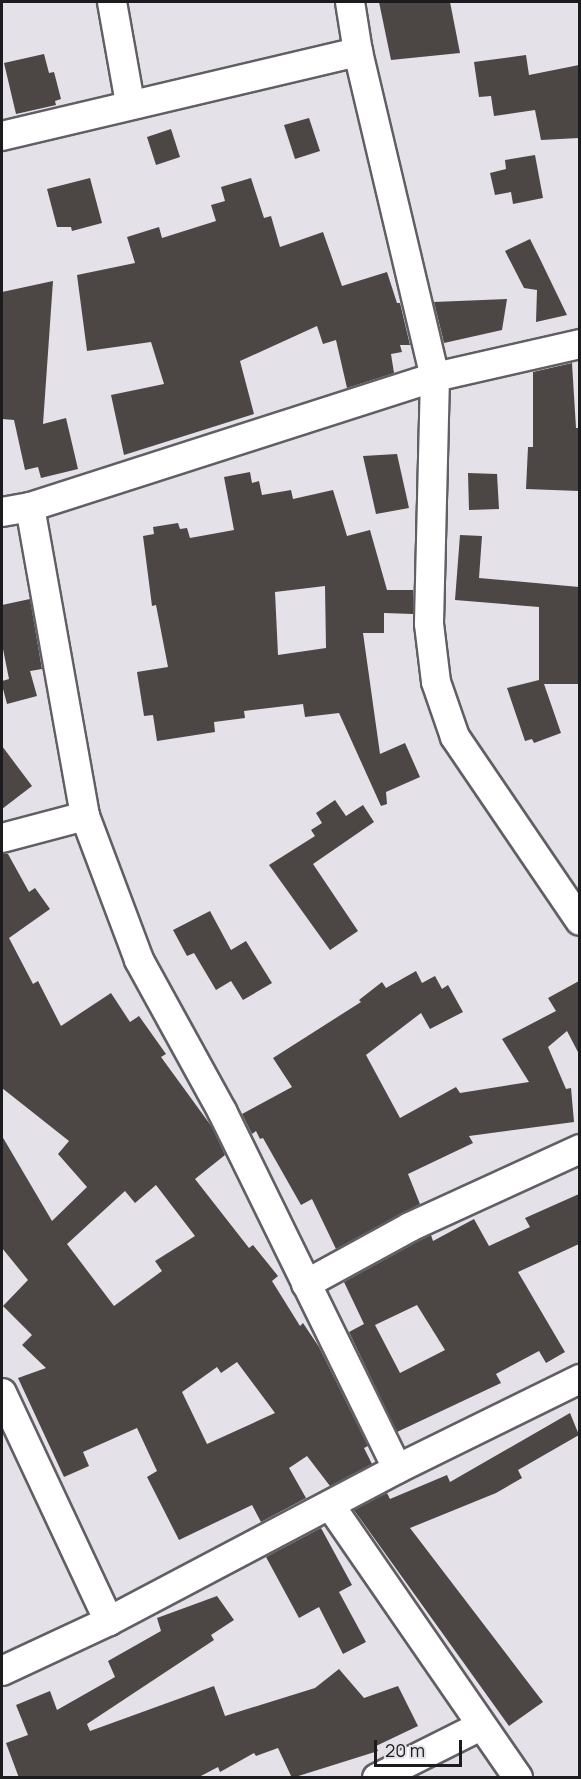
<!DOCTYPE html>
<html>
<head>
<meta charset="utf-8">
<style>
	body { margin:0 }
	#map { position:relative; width:581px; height:1779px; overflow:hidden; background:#e4e1e8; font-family:Manrope,sans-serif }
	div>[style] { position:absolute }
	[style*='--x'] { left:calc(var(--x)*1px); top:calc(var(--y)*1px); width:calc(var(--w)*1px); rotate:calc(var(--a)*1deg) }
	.building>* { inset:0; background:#4c4644 }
	.roads { filter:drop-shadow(2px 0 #615e64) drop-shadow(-2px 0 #615e64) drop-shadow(0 2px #615e64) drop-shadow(0 -2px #615e64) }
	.street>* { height:28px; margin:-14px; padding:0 14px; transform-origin:14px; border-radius:14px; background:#fff }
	span { translate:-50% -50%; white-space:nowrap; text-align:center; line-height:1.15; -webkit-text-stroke:6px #e4e1e8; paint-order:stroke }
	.frame { position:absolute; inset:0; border:3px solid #1c1b1e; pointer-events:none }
	.scale { position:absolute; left:374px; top:1740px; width:88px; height:27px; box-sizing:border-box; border:3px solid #1c1b1e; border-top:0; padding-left:8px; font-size:18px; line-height:21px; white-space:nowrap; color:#1c1b1e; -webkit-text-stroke:4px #e4e1e8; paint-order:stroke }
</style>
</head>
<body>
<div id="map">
	<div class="building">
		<div style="clip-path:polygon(379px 2px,450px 2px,460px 53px,391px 60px)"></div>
		<div style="clip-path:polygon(44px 54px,49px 73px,54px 72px,61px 99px,55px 101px,56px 105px,16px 114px,4px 63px)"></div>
		<div style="clip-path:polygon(526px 55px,529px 75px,579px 65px,579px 138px,541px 140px,535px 110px,494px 116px,491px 96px,479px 97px,474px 62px)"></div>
		<div style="clip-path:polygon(309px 118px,320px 151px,295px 159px,284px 125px)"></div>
		<div style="clip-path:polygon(171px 129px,180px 157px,156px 165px,147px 137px)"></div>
		<div style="clip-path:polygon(535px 155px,543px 198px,513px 204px,511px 192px,495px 195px,490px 173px,506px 169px,505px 160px)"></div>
		<div style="clip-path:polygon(90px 178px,102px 223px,72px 231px,71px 227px,57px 227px,47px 189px)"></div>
		<div style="clip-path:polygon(251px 178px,264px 218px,271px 216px,280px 247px,323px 232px,342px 286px,387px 272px,397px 303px,400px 303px,410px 345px,400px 345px,402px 352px,391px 354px,394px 373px,347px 388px,336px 340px,323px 344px,317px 326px,240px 361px,254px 414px,124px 455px,111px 395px,164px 384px,151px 342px,87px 351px,77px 275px,135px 263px,127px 237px,159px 227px,162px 238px,216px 221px,211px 205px,225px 201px,221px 187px)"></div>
		<div style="clip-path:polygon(530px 239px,539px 257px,567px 315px,536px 322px,537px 290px,524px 288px,505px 251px)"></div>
		<div style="clip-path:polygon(53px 281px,43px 424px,66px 418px,78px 469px,41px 478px,38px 467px,25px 470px,14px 420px,2px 419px,2px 292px)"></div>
		<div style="clip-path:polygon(507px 299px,502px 330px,444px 343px,434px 302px)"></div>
		<div style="clip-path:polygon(572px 363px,576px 428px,579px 428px,579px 491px,526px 489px,528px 447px,533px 447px,533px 372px)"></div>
		<div style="clip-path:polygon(397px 454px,409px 508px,376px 514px,363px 456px)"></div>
		<div style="clip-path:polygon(evenodd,250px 472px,252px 483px,259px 481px,262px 495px,291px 490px,293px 499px,333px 490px,347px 536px,370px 530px,387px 590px,413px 590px,413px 614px,384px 613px,384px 633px,363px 633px,380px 754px,405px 743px,420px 777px,386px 792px,387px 804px,381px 806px,339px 713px,305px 717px,303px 704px,244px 711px,245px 718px,214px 722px,215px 732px,157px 741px,153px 715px,144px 716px,137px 672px,168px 667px,156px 605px,152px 606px,143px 536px,154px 534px,153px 527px,178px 523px,180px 529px,187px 528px,190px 538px,234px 530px,224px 477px,250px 472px,325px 586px,326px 648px,278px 655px,275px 592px,325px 586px)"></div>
		<div style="clip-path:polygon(468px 473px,497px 474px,499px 509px,469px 510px)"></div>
		<div style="clip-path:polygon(460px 535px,482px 536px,479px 578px,579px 587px,579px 684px,544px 684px,561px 733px,534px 743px,532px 739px,525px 741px,507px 688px,539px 680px,539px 607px,455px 600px)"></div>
		<div style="clip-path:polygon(30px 599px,42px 669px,30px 671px,37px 696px,7px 704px,2px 685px,2px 681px,9px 679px,2px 644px,2px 605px)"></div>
		<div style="clip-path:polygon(2px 746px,32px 786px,2px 809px)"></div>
		<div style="clip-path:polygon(335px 800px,346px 816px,363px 805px,374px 822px,313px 864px,358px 931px,330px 950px,269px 865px,315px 836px,311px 830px,322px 823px,316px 813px)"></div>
		<div style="clip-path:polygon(evenodd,2px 854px,8px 854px,29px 892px,35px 888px,50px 909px,9px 938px,33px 984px,38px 981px,61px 1026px,111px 993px,130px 1022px,139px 1016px,166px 1054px,161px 1057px,212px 1127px,225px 1155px,195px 1179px,249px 1248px,253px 1245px,278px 1276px,272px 1281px,300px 1326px,303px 1323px,319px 1347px,368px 1446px,364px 1448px,372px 1464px,330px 1486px,307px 1456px,289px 1468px,306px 1498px,261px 1522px,252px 1505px,179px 1540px,147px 1477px,157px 1471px,137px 1428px,83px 1452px,89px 1466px,64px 1477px,18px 1378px,46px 1368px,22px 1345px,32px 1335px,3px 1306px,28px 1280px,2px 1248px,2px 1136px,52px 1221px,87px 1187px,58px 1154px,69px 1141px,2px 1088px,2px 854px,156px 1185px,195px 1236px,155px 1261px,162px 1271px,114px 1306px,67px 1244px,125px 1191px,135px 1203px,156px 1185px,2px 854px,237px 1362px,275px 1413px,207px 1444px,182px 1392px,217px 1367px,221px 1373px,237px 1362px)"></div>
		<div style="clip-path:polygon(210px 911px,231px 950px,246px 941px,272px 983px,243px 1000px,231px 981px,216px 990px,194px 953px,187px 956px,173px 930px)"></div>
		<div style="clip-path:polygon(416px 971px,422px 983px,435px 976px,442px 989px,448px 985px,463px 1012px,430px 1029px,421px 1013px,366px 1055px,400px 1118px,456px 1087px,460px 1093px,529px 1082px,502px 1039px,556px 1011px,548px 998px,579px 981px,579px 1054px,567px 1031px,548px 1047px,566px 1089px,571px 1088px,574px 1122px,469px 1136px,473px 1143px,408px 1174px,420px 1204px,336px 1249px,312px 1199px,301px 1205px,263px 1138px,260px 1139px,256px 1131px,252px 1134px,242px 1114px,292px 1087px,273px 1058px,361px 1002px,359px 1000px,382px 982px,386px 988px)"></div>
		<div style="clip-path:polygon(evenodd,579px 1194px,579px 1244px,518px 1272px,565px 1352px,546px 1363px,539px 1351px,496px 1374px,501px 1383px,397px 1432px,349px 1332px,364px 1324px,344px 1282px,417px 1242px,431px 1235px,433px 1241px,474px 1219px,489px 1246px,530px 1227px,525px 1218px,579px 1194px,417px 1305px,445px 1350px,400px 1373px,375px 1325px,417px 1305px)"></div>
		<div style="clip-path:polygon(570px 1413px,579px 1435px,518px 1470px,522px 1478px,496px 1493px,410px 1528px,543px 1702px,509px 1726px,354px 1510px,387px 1493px,390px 1499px,447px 1475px,450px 1482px)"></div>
		<div style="clip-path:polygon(321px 1528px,352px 1585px,339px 1592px,366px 1642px,343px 1654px,319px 1607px,299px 1618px,266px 1557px)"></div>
		<div style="clip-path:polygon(217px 1596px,234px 1620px,211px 1635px,214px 1640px,87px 1724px,90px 1731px,214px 1686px,225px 1716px,315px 1688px,339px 1669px,364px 1698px,398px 1686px,418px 1726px,376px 1746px,378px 1751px,292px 1778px,278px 1748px,256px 1756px,254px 1753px,220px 1772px,218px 1767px,197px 1778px,19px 1778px,6px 1743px,28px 1735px,16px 1705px,50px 1691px,57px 1710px,115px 1677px,108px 1661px,161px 1631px,157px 1618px)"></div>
	</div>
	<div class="roads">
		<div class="street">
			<div style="--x:112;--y:2;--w:103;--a:79.9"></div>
			<div style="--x:350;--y:2;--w:51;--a:80.9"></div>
			<div style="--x:358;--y:52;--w:334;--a:76.7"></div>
			<div style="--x:435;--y:377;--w:247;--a:91.4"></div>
			<div style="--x:429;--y:624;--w:58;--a:83.1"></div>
			<div style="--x:436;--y:682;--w:58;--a:70.9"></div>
			<div style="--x:455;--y:737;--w:222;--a:55.8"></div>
			<div style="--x:2;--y:136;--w:366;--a:-13.3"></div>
			<div style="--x:30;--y:507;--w:314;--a:79.9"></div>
			<div style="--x:85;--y:816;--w:154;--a:69.4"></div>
			<div style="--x:139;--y:960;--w:172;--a:61.2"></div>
			<div style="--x:222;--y:1111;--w:398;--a:63.9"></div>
			<div style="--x:2;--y:512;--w:28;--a:-10"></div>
			<div style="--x:30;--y:507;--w:425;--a:-17.8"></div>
			<div style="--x:435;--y:377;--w:149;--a:-12.8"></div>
			<div style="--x:2;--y:838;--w:86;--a:-14.8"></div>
			<div style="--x:306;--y:1284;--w:119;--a:-28.7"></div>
			<div style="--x:410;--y:1227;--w:187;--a:-24.6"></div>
			<div style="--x:2;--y:1393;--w:252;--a:64.9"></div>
			<div style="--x:330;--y:1505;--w:331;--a:55.4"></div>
			<div style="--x:2;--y:1671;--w:118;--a:-25"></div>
			<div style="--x:109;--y:1621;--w:326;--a:-27.8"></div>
			<div style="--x:397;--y:1469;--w:204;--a:-26.2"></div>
			<div style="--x:377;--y:1778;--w:116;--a:-26.6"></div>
		</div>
	</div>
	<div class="frame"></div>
	<div class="scale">20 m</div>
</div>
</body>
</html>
